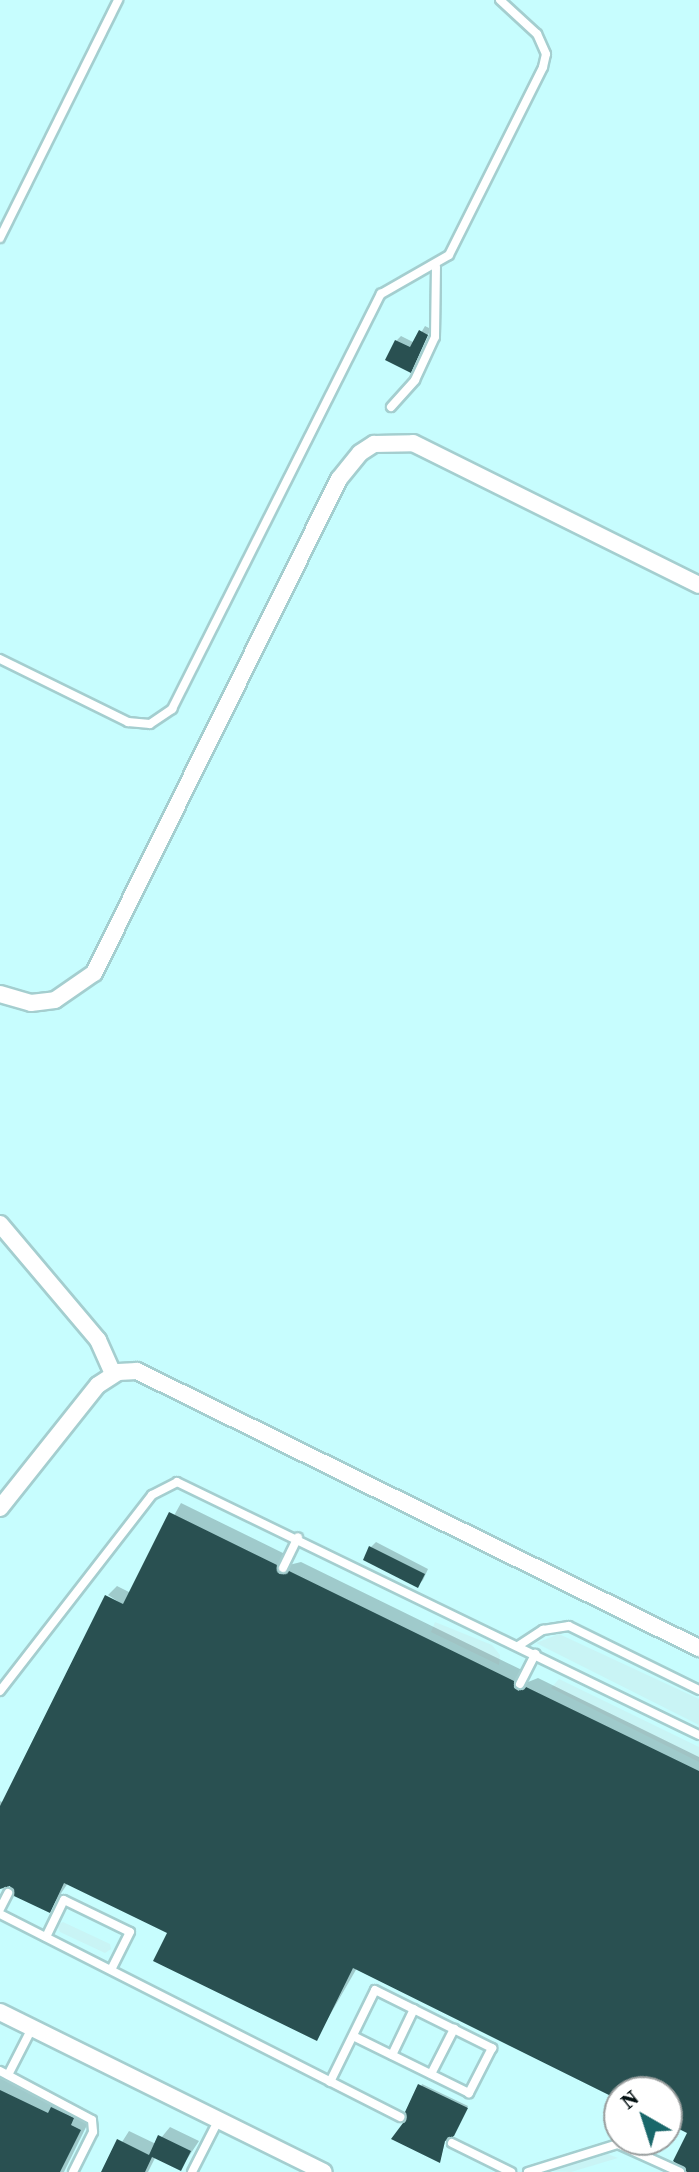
<!DOCTYPE html>
<html>
<head>
<meta charset="utf-8">
<style>
	body { margin:0 }
	#map { position:relative; width:699px; height:2172px; overflow:hidden; background:#eff; font-family:"Source Serif 4",serif }
	div>[style] { position:absolute }
	[style*='--x'] { left:calc(var(--x)*1px); top:calc(var(--y)*1px); width:calc(var(--w)*1px); rotate:calc(var(--a)*1deg) }
	.built>* { inset:0; background:#c7fdfe }
	.green>* { inset:0; background:#c9f4f5 }
	.shadow>* { inset:0; background:#0003 }
	.building>* { inset:0; background:#295051 }
	.roads { filter:drop-shadow(2px 0 #a4cecf) drop-shadow(-2px 0 #a4cecf) drop-shadow(0 2px #a4cecf) drop-shadow(0 -2px #a4cecf) }
	.lane>* { height:8px; margin:-4px; padding:0 4px; transform-origin:4px; border-radius:4px; background:#fff }
	.street>* { height:16px; margin:-8px; padding:0 8px; transform-origin:8px; border-radius:8px; background:#fff }
	span { translate:-50% -50%; white-space:nowrap; text-align:center; line-height:1.15; -webkit-text-stroke:8px #fff; paint-order:stroke }
	.north { position:absolute; left:603px; top:2076px; width:80px; height:80px; box-sizing:border-box; background:#fff; border:2px solid #9a9f9f; border-radius:50%; rotate:321deg; font-size:22px; font-weight:700; line-height:32px; text-align:center; color:#020f10 }
	.north::after { content:''; display:block; margin:auto; width:28px; height:36px; background:#19676a; clip-path:polygon(50% 0,100% 100%,50% 72%,0 100%) }
</style>
</head>
<body>
<div id="map">
	<div class="built">
		<div style="clip-path:polygon(evenodd,0 0,699px 0,699px 2172px,0 2172px,0 0,619px 2092px,667px 2092px,667px 2140px,619px 2140px,619px 2092px)"></div>
	</div>
	<div class="green">
		<div style="clip-path:polygon(435px 1622px,492px 1645px,500px 1655px,499px 1665px,431px 1632px)"></div>
		<div style="clip-path:polygon(559px 1634px,699px 1699px,699px 1725px,536px 1643px)"></div>
		<div style="clip-path:polygon(559px 1679px,699px 1747px,699px 1762px,551px 1688px)"></div>
		<div style="clip-path:polygon(63px 1922px,110px 1944px,111px 1949px,105px 1953px,60px 1932px,57px 1925px)"></div>
		<div style="clip-path:polygon(605px 2153px,618px 2158px,571px 2172px,551px 2171px)"></div>
	</div>
	<div class="shadow">
		<div style="clip-path:polygon(425px 326px,431px 329px,410px 370px,396px 341px,401px 336px,415px 343px)"></div>
		<div style="clip-path:polygon(181px 1503px,287px 1555px,289px 1565px,301px 1562px,524px 1671px,528px 1682px,538px 1678px,699px 1757px,699px 2172px,690px 2132px,667px 2121px,667px 2092px,619px 2092px,619px 2097px,357px 1968px,316px 2039px,170px 1933px,68px 1883px,51px 1908px,12px 1884px,0 1887px,0 1801px,4px 1803px,107px 1597px,131px 1610px,108px 1595px,117px 1586px,131px 1593px)"></div>
		<div style="clip-path:polygon(376px 1542px,428px 1569px,423px 1580px,418px 1585px,371px 1547px)"></div>
		<div style="clip-path:polygon(0 2075px,57px 2103px,63px 2098px,83px 2108px,80px 2114px,90px 2119px,64px 2172px,0 2172px)"></div>
		<div style="clip-path:polygon(422px 2084px,468px 2106px,455px 2132px,446px 2138px,440px 2161px,409px 2120px)"></div>
		<div style="clip-path:polygon(170px 2127px,199px 2141px,181px 2168px,156px 2156px,148px 2172px,103px 2172px,129px 2131px,156px 2144px)"></div>
	</div>
	<div class="building">
		<div style="clip-path:polygon(419px 330px,428px 335px,411px 373px,385px 360px,395px 340px,410px 347px)"></div>
		<div style="clip-path:polygon(169px 1512px,277px 1565px,279px 1574px,289px 1571px,514px 1681px,518px 1691px,526px 1687px,699px 1771px,699px 2172px,687px 2172px,673px 2161px,687px 2133px,667px 2123px,667px 2092px,619px 2092px,619px 2100px,353px 1968px,317px 2041px,153px 1961px,167px 1933px,64px 1883px,50px 1913px,14px 1896px,10px 1886px,0 1889px,0 1806px,105px 1595px,123px 1604px)"></div>
		<div style="clip-path:polygon(369px 1546px,425px 1574px,418px 1588px,363px 1560px)"></div>
		<div style="clip-path:polygon(418px 2084px,468px 2108px,454px 2136px,445px 2141px,440px 2163px,391px 2139px,406px 2119px,405px 2112px)"></div>
		<div style="clip-path:polygon(0 2090px,48px 2113px,51px 2107px,74px 2118px,71px 2125px,81px 2130px,60px 2172px,0 2172px)"></div>
		<div style="clip-path:polygon(158px 2135px,191px 2151px,181px 2171px,152px 2157px,145px 2172px,101px 2172px,117px 2139px,149px 2155px)"></div>
	</div>
	<div class="roads">
		<div class="lane">
			<div style="--x:0;--y:238;--w:266;--a:-63.6"></div>
			<div style="--x:391;--y:407;--w:36;--a:-48"></div>
			<div style="--x:415;--y:380;--w:47;--a:-65.1"></div>
			<div style="--x:435;--y:337;--w:70;--a:-89.2"></div>
			<div style="--x:0;--y:659;--w:143;--a:26.2"></div>
			<div style="--x:128;--y:722;--w:22;--a:5"></div>
			<div style="--x:150;--y:724;--w:27;--a:-34"></div>
			<div style="--x:172;--y:709;--w:465;--a:-63.3"></div>
			<div style="--x:381;--y:294;--w:78;--a:-29.8"></div>
			<div style="--x:449;--y:255;--w:210;--a:-63.4"></div>
			<div style="--x:543;--y:67;--w:13;--a:-77"></div>
			<div style="--x:546;--y:54;--w:22;--a:-114"></div>
			<div style="--x:537;--y:34;--w:50;--a:-137.4"></div>
			<div style="--x:283;--y:1568;--w:34;--a:-64"></div>
			<div style="--x:518;--y:1646;--w:30;--a:-33"></div>
			<div style="--x:543;--y:1630;--w:26;--a:-9"></div>
			<div style="--x:569;--y:1626;--w:145;--a:26.2"></div>
			<div style="--x:520;--y:1684;--w:34;--a:-63"></div>
			<div style="--x:0;--y:1691;--w:248;--a:-52.2"></div>
			<div style="--x:152;--y:1495;--w:28;--a:-27"></div>
			<div style="--x:177;--y:1482;--w:580;--a:25.86"></div>
			<div style="--x:0;--y:1909;--w:18;--a:-63"></div>
			<div style="--x:0;--y:1914;--w:449;--a:26.9"></div>
			<div style="--x:46;--y:1937;--w:41;--a:-64.1"></div>
			<div style="--x:64;--y:1900;--w:73;--a:25.9"></div>
			<div style="--x:130;--y:1932;--w:42;--a:116.6"></div>
			<div style="--x:392;--y:2055;--w:51;--a:-64.4"></div>
			<div style="--x:0;--y:2071;--w:104;--a:28"></div>
			<div style="--x:92;--y:2120;--w:12;--a:85"></div>
			<div style="--x:93;--y:2132;--w:45;--a:116.6"></div>
			<div style="--x:431;--y:2074;--w:51;--a:-62.9"></div>
			<div style="--x:8;--y:2075;--w:53;--a:-62.9"></div>
			<div style="--x:330;--y:2082;--w:102;--a:-63.9"></div>
			<div style="--x:375;--y:1990;--w:131;--a:26.4"></div>
			<div style="--x:492;--y:2048;--w:51;--a:117.1"></div>
			<div style="--x:469;--y:2093;--w:129;--a:-153.8"></div>
			<div style="--x:452;--y:2143;--w:66;--a:26.2"></div>
			<div style="--x:192;--y:2172;--w:57;--a:-63"></div>
			<div style="--x:528;--y:2172;--w:94;--a:-17.3"></div>
			<div style="--x:618;--y:2144;--w:68;--a:24.3"></div>
		</div>
		<div class="street">
			<div style="--x:0;--y:994;--w:32;--a:16"></div>
			<div style="--x:31;--y:1003;--w:24;--a:-7"></div>
			<div style="--x:55;--y:1000;--w:47;--a:-34.7"></div>
			<div style="--x:94;--y:973;--w:551;--a:-63.62"></div>
			<div style="--x:339;--y:479;--w:33;--a:-51"></div>
			<div style="--x:360;--y:453;--w:17;--a:-33"></div>
			<div style="--x:374;--y:444;--w:39;--a:-1"></div>
			<div style="--x:413;--y:443;--w:319;--a:26.4"></div>
			<div style="--x:0;--y:1224;--w:152;--a:49.8"></div>
			<div style="--x:98;--y:1340;--w:37;--a:66"></div>
			<div style="--x:0;--y:1508;--w:157;--a:-51.5"></div>
			<div style="--x:98;--y:1385;--w:24;--a:-33"></div>
			<div style="--x:118;--y:1372;--w:19;--a:-3"></div>
			<div style="--x:137;--y:1371;--w:627;--a:26.24"></div>
			<div style="--x:0;--y:2012;--w:361;--a:26.3"></div>
		</div>
	</div>
	<div class="north">N</div>
</div>
</body>
</html>
